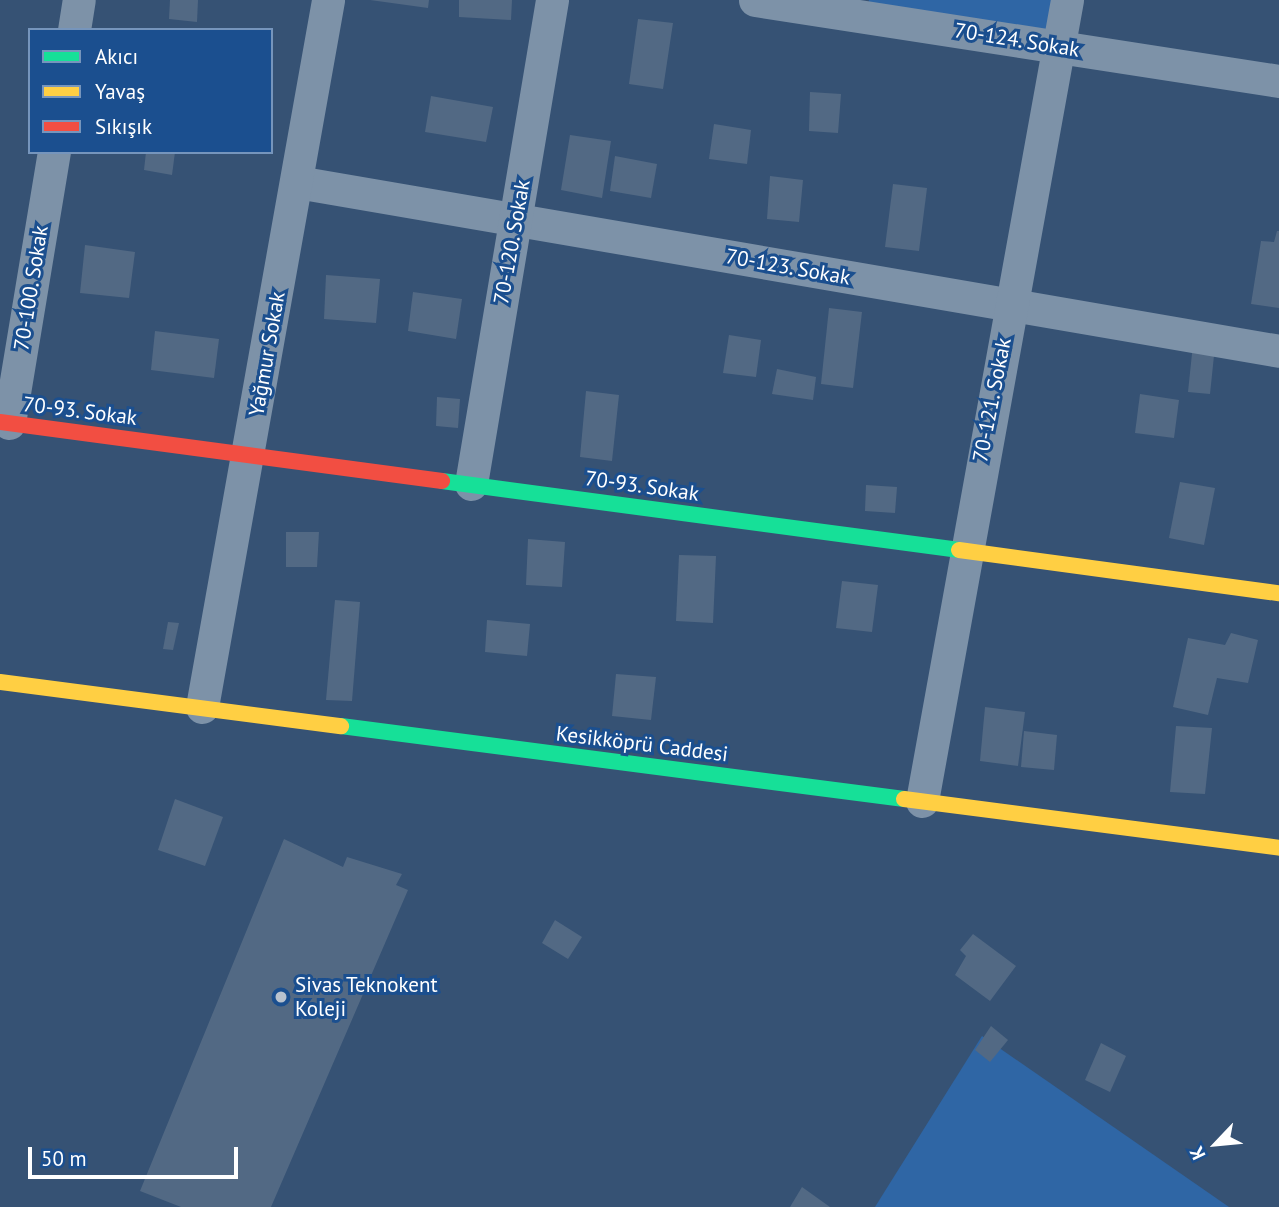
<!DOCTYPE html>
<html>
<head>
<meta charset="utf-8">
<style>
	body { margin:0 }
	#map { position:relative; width:1279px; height:1207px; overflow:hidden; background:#365274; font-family:"PT Sans",sans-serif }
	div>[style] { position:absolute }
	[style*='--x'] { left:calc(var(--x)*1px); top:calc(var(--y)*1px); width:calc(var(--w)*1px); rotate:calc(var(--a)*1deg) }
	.green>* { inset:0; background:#2f66a5 }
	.building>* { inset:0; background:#526984 }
	.street>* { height:33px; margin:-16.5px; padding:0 16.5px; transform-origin:16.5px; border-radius:16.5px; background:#7d92a8 }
	.fast>* { height:16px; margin:-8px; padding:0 8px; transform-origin:8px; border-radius:8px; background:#16e098 }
	.slow>* { height:16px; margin:-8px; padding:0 8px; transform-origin:8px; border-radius:8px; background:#ffcf43 }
	.jam>* { height:16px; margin:-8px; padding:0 8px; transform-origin:8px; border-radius:8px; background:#f24e42 }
	.dots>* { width:19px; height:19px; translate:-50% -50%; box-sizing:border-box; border:4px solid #1b4f8f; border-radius:50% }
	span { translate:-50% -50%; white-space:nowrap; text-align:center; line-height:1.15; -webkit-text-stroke:6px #1b4f8f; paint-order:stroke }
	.street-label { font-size:21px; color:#fff }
	.poi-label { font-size:21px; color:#fff }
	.left { translate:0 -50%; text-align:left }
	.legend { position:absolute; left:28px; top:28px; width:245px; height:126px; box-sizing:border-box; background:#1b4f8f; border:2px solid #7695bc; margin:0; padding:9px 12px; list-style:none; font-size:21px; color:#fff }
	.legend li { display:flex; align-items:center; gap:14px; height:35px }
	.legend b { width:35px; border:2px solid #7695bc }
	.north { position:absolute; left:1181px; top:1109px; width:70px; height:70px; -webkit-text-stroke:5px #1b4f8f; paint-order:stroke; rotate:244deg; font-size:19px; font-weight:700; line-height:28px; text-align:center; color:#fff }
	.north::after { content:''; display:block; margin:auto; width:24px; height:32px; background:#fff; clip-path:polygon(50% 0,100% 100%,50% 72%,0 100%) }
	.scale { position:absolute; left:28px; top:1147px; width:210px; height:32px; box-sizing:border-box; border:4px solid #fff; border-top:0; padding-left:9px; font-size:21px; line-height:24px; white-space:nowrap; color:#fff; -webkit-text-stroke:5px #1b4f8f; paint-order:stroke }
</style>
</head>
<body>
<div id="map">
	<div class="green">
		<div style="clip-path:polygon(869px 0,1059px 0,1054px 37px,867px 9px)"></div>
		<div style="clip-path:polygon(982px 1036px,1229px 1207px,875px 1207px)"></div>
	</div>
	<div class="building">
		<div style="clip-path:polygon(170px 0,198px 0,197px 22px,169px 19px)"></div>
		<div style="clip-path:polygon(370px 0,429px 0,428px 8px)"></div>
		<div style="clip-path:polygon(459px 0,512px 0,511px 20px,459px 17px)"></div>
		<div style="clip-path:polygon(638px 19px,673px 23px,663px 89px,629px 84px)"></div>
		<div style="clip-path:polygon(810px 92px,841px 94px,838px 133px,809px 131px)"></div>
		<div style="clip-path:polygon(431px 96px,493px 107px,486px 142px,425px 132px)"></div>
		<div style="clip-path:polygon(714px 124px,751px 130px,747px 164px,709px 159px)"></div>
		<div style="clip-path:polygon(570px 135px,611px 141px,602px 198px,561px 190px)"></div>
		<div style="clip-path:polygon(146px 152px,175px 152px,172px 175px,144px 170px)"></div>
		<div style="clip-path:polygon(615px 156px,657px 164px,651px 198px,610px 191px)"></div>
		<div style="clip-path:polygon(770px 176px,803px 180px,799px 222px,767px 219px)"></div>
		<div style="clip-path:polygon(893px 184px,927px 188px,919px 251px,885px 247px)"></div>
		<div style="clip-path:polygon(1277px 231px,1279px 231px,1279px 308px,1251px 304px,1261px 241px,1274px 242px)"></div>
		<div style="clip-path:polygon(85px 245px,135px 252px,129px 298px,80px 293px)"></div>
		<div style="clip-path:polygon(326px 275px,380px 279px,376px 323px,324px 319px)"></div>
		<div style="clip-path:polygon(413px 292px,462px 299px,456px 339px,408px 331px)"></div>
		<div style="clip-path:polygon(829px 308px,862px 312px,853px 388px,821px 384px)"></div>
		<div style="clip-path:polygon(155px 331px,219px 339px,214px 378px,151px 370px)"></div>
		<div style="clip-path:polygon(729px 335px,761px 340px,756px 377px,723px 373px)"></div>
		<div style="clip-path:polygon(1193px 344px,1215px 346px,1210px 394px,1188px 392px)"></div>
		<div style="clip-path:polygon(777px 369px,816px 377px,813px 400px,772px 394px)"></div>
		<div style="clip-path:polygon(586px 391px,619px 395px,612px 461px,580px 457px)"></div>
		<div style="clip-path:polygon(1140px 394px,1179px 400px,1174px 438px,1135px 433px)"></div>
		<div style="clip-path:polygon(437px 397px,460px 399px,458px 428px,436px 426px)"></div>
		<div style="clip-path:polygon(1180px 482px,1215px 488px,1204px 545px,1169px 538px)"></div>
		<div style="clip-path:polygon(866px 485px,897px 487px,895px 513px,865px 511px)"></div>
		<div style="clip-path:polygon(286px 532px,319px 532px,317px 567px,286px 567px)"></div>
		<div style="clip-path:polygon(528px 539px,565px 542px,562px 587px,526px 585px)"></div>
		<div style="clip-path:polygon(679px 555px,716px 556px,713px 623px,676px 621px)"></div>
		<div style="clip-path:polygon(842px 581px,878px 585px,872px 632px,836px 628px)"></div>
		<div style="clip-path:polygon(335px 600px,360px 602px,352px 701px,326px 700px)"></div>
		<div style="clip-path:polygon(487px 620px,530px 624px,527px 656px,485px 652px)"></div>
		<div style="clip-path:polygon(168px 622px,179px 623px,173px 650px,163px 649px)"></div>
		<div style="clip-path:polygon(1231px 633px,1258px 640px,1248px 683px,1217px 678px,1208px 715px,1173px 707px,1188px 638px,1225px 645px)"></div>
		<div style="clip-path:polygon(616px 674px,656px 677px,651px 720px,612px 716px)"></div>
		<div style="clip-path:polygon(985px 707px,1025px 712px,1018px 766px,980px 761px)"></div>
		<div style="clip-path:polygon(1176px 726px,1212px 728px,1205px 794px,1170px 792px)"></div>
		<div style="clip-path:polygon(1024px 731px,1057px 735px,1054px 770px,1021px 767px)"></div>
		<div style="clip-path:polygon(175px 799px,223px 817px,205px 866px,158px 850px)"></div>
		<div style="clip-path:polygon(284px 839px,343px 867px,347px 857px,402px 874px,396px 885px,408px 890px,271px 1207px,181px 1207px,140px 1191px)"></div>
		<div style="clip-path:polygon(555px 920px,582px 937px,568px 959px,542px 943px)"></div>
		<div style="clip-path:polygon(973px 934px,1016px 966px,990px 1001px,955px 975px,966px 956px,960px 950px)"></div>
		<div style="clip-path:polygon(991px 1026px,1008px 1040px,990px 1062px,975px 1050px)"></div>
		<div style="clip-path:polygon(1101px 1043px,1126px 1056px,1110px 1092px,1085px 1080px)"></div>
		<div style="clip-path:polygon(802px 1187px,830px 1207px,790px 1207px)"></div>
	</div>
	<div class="street">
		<div style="--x:755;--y:0;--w:530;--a:8.79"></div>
		<div style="--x:74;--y:30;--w:30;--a:-81"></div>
		<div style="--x:297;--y:182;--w:996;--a:9.76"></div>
		<div style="--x:9;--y:423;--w:275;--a:-80.6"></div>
		<div style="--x:471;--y:484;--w:491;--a:-80.5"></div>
		<div style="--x:202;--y:707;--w:718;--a:-79.89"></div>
		<div style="--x:922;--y:801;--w:814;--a:-79.74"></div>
	</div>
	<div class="fast">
		<div style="--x:442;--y:481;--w:522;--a:7.6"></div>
		<div style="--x:341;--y:726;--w:568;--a:7.39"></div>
	</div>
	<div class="slow">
		<div style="--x:959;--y:550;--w:323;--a:7.7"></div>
		<div style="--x:0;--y:682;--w:344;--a:7.4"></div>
		<div style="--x:904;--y:799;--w:378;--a:7.4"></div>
	</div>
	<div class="jam">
		<div style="--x:0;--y:422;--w:446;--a:7.6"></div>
	</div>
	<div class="dots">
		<div style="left:281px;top:997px;background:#b9c2ce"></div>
	</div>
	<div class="street-label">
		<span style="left:1017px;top:40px;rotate:9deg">70-124. Sokak</span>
		<span style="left:512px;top:242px;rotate:-80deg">70-120. Sokak</span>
		<span style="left:788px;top:267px;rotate:10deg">70-123. Sokak</span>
		<span style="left:31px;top:288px;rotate:-81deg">70-100. Sokak</span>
		<span style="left:267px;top:354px;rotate:-80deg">Yağmur Sokak</span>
		<span style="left:992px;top:400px;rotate:-79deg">70-121. Sokak</span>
		<span style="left:80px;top:411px;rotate:7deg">70-93. Sokak</span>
		<span style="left:642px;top:486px;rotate:8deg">70-93. Sokak</span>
		<span style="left:642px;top:744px;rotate:7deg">Kesikköprü Caddesi</span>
	</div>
	<div class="poi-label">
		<span class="left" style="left:295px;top:997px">Sivas Teknokent<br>Koleji</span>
	</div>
	<ul class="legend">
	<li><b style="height:9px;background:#16e098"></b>Akıcı</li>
	<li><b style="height:9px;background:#ffcf43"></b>Yavaş</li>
	<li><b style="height:9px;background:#f24e42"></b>Sıkışık</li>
	</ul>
	<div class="north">K</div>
	<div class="scale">50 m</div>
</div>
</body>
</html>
